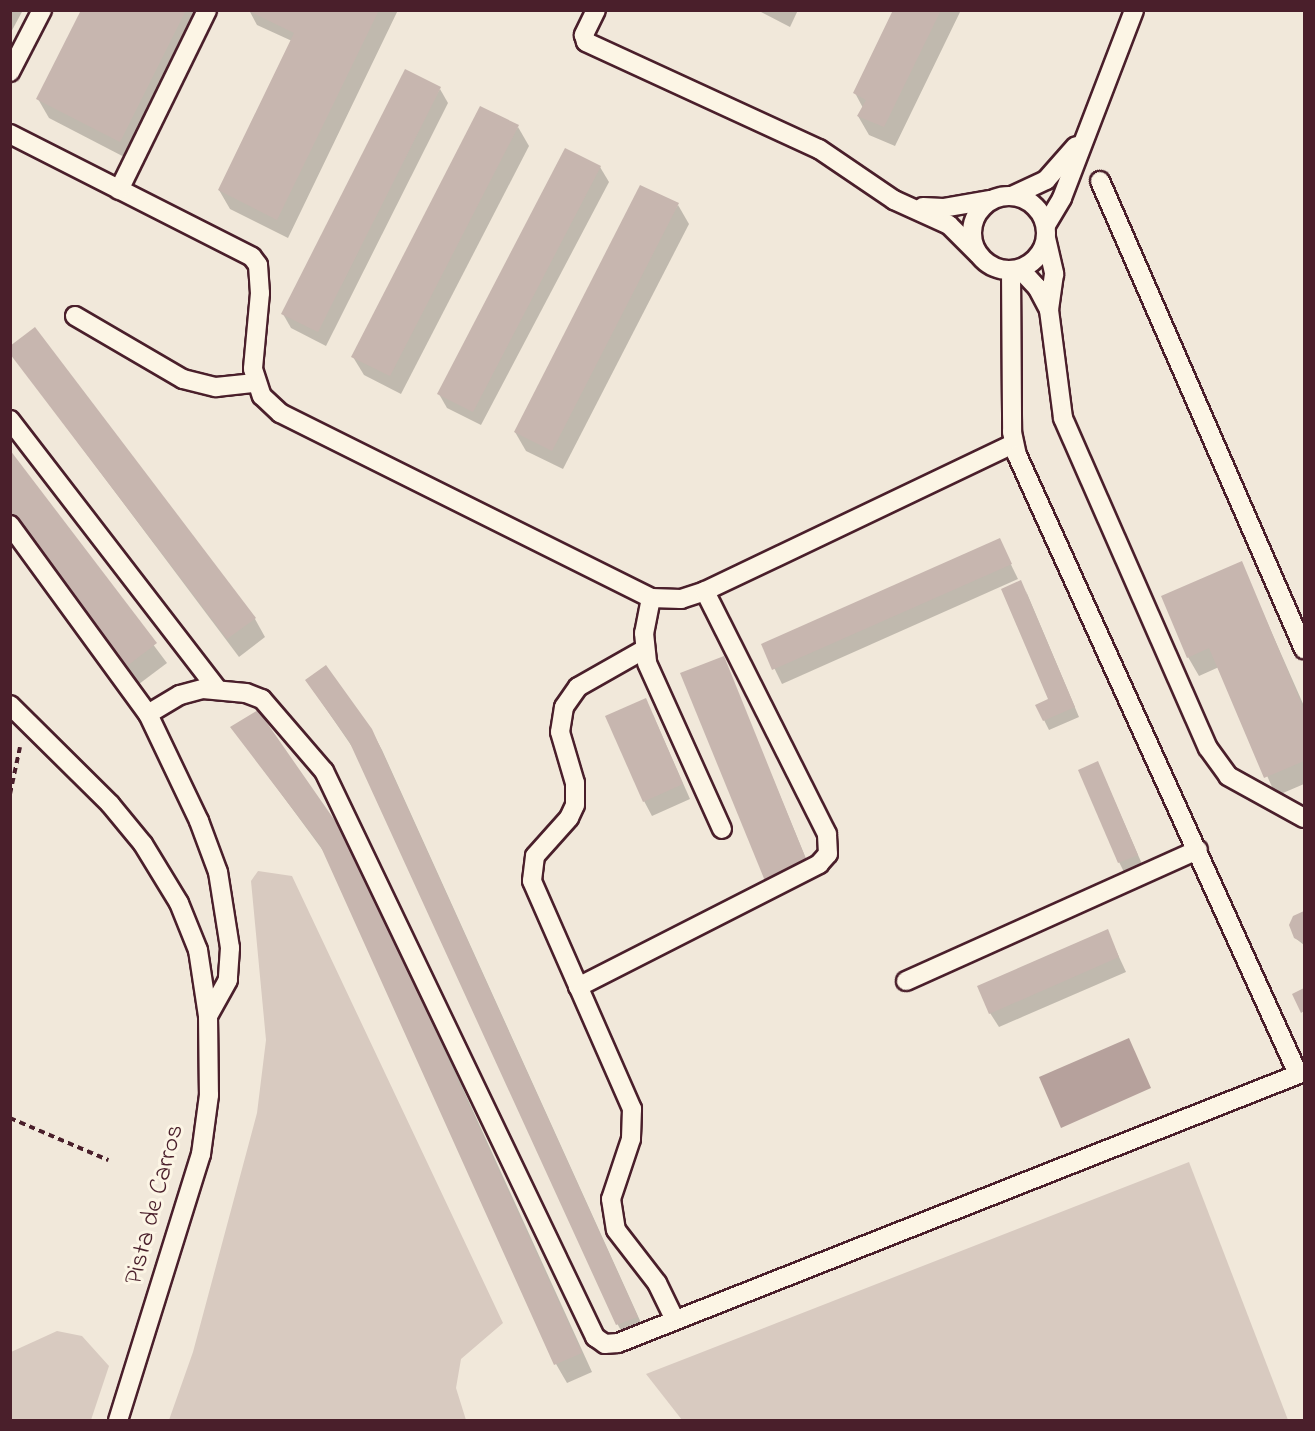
<!DOCTYPE html>
<html>
<head>
<meta charset="utf-8">
<style>
	body { margin:0 }
	#map { position:relative; width:1315px; height:1431px; overflow:hidden; background:#f1e8da; font-family:"Indie Flower",sans-serif }
	div>[style] { position:absolute }
	[style*='--x'] { left:calc(var(--x)*1px); top:calc(var(--y)*1px); width:calc(var(--w)*1px); rotate:calc(var(--a)*1deg) }
	.green>* { inset:0; background:#d8cac0 }
	.water>* { inset:0; background:#b6a19c }
	.shadow>* { inset:0; background:#0003 }
	.building>* { inset:0; background:#c7b6af }
	.path>* { height:4px; margin-top:-2px; transform-origin:0; background:repeating-linear-gradient(90deg,#4a1f2b 0 6px,transparent 0 10.5px) }
	.roads { filter:drop-shadow(2px 0 #4a1f2b) drop-shadow(-2px 0 #4a1f2b) drop-shadow(0 2px #4a1f2b) drop-shadow(0 -2px #4a1f2b) }
	.service>* { height:18px; margin:-9px; padding:0 9px; transform-origin:9px; border-radius:9px; background:#fcf5e5 }
	.service>.ring { margin:-9px; padding:0; box-sizing:content-box; background:none; border:18px solid #fcf5e5; border-radius:50% }
	span { translate:-50% -50%; white-space:nowrap; text-align:center; line-height:1.15; -webkit-text-stroke:6px #fcf5e5; paint-order:stroke }
	.street-label { font-size:26px; color:#4a1f2b }
	.frame { position:absolute; inset:0; border:12px solid #4a1f2b; pointer-events:none }
</style>
</head>
<body>
<div id="map">
	<div class="green">
		<div style="clip-path:polygon(258px 871px,292px 876px,503px 1323px,461px 1359px,456px 1388px,466px 1420px,169px 1420px,193px 1352px,257px 1113px,266px 1040px,251px 881px)"></div>
		<div style="clip-path:polygon(1189px 1162px,1288px 1420px,682px 1420px,646px 1374px)"></div>
		<div style="clip-path:polygon(57px 1331px,82px 1336px,109px 1366px,91px 1420px,11px 1420px,11px 1352px)"></div>
	</div>
	<div class="water">
		<div style="clip-path:polygon(1129px 1038px,1151px 1088px,1061px 1128px,1039px 1077px)"></div>
	</div>
	<div class="shadow">
		<div style="clip-path:polygon(10px 10px,23px 10px,10px 34px)"></div>
		<div style="clip-path:polygon(83px 10px,207px 10px,130px 160px,49px 118px,38px 99px)"></div>
		<div style="clip-path:polygon(249px 10px,398px 10px,288px 238px,230px 209px,219px 190px,292px 41px,257px 25px)"></div>
		<div style="clip-path:polygon(757px 10px,798px 10px,790px 27px)"></div>
		<div style="clip-path:polygon(894px 10px,961px 10px,895px 146px,869px 135px,858px 116px,863px 108px,855px 93px)"></div>
		<div style="clip-path:polygon(440px 89px,448px 103px,326px 346px,291px 328px,283px 314px)"></div>
		<div style="clip-path:polygon(518px 127px,529px 146px,401px 394px,364px 375px,353px 357px)"></div>
		<div style="clip-path:polygon(566px 150px,600px 167px,609px 182px,481px 425px,447px 408px,439px 394px)"></div>
		<div style="clip-path:polygon(678px 205px,689px 224px,563px 469px,526px 451px,515px 432px)"></div>
		<div style="clip-path:polygon(10px 352px,255px 619px,265px 637px,239px 657px)"></div>
		<div style="clip-path:polygon(10px 453px,167px 663px,139px 684px,10px 516px)"></div>
		<div style="clip-path:polygon(999px 540px,1018px 579px,782px 684px,763px 645px)"></div>
		<div style="clip-path:polygon(1241px 563px,1304px 706px,1304px 784px,1276px 796px,1219px 667px,1199px 676px,1188px 657px)"></div>
		<div style="clip-path:polygon(1026px 591px,1079px 717px,1049px 730px,1037px 706px,1050px 700px)"></div>
		<div style="clip-path:polygon(723px 658px,814px 878px,774px 895px,766px 881px)"></div>
		<div style="clip-path:polygon(307px 681px,371px 730px,382px 750px,647px 1336px,628px 1344px,618px 1325px,355px 751px)"></div>
		<div style="clip-path:polygon(653px 715px,690px 799px,652px 816px,644px 801px)"></div>
		<div style="clip-path:polygon(232px 727px,358px 858px,592px 1372px,567px 1383px,556px 1364px,327px 856px)"></div>
		<div style="clip-path:polygon(1098px 763px,1142px 864px,1124px 872px,1119px 862px)"></div>
		<div style="clip-path:polygon(1304px 913px,1304px 945px,1295px 938px,1294px 917px)"></div>
		<div style="clip-path:polygon(1107px 931px,1126px 972px,999px 1027px,990px 1013px)"></div>
	</div>
	<div class="building">
		<div style="clip-path:polygon(81px 10px,186px 10px,120px 142px,36px 99px)"></div>
		<div style="clip-path:polygon(247px 10px,379px 10px,277px 220px,218px 190px,294px 33px)"></div>
		<div style="clip-path:polygon(893px 10px,941px 10px,884px 127px,857px 116px,866px 100px,853px 93px)"></div>
		<div style="clip-path:polygon(405px 69px,441px 87px,318px 332px,281px 314px)"></div>
		<div style="clip-path:polygon(480px 106px,519px 125px,390px 376px,351px 357px)"></div>
		<div style="clip-path:polygon(565px 148px,601px 166px,473px 412px,437px 394px)"></div>
		<div style="clip-path:polygon(640px 185px,679px 203px,552px 451px,514px 432px)"></div>
		<div style="clip-path:polygon(35px 327px,256px 618px,227px 639px,10px 354px,10px 346px)"></div>
		<div style="clip-path:polygon(10px 450px,157px 643px,127px 666px,10px 513px)"></div>
		<div style="clip-path:polygon(1000px 538px,1012px 564px,772px 670px,761px 644px)"></div>
		<div style="clip-path:polygon(1242px 561px,1304px 710px,1304px 761px,1264px 778px,1209px 648px,1187px 658px,1161px 596px)"></div>
		<div style="clip-path:polygon(1021px 580px,1075px 707px,1043px 721px,1035px 705px,1048px 699px,1001px 589px)"></div>
		<div style="clip-path:polygon(724px 656px,808px 864px,765px 881px,680px 673px)"></div>
		<div style="clip-path:polygon(326px 665px,372px 729px,638px 1317px,616px 1325px,349px 741px,305px 680px)"></div>
		<div style="clip-path:polygon(646px 698px,683px 784px,643px 802px,605px 716px)"></div>
		<div style="clip-path:polygon(258px 710px,347px 838px,582px 1353px,554px 1365px,320px 845px,230px 727px)"></div>
		<div style="clip-path:polygon(1098px 761px,1138px 855px,1118px 863px,1078px 770px)"></div>
		<div style="clip-path:polygon(1304px 911px,1304px 942px,1302px 942px,1294px 938px,1289px 925px,1293px 916px)"></div>
		<div style="clip-path:polygon(1108px 929px,1119px 957px,989px 1014px,977px 986px)"></div>
		<div style="clip-path:polygon(1304px 988px,1304px 1011px,1301px 1013px,1292px 994px)"></div>
	</div>
	<div class="path">
		<div style="--x:10;--y:794;--w:48;--a:-78"></div>
		<div style="--x:10;--y:1118;--w:107;--a:23.2"></div>
	</div>
	<div class="roads">
		<div class="service">
			<div style="--x:596;--y:10;--w:28;--a:116"></div>
			<div style="--x:584;--y:35;--w:7;--a:74"></div>
			<div style="--x:586;--y:42;--w:256;--a:24.7"></div>
			<div style="--x:819;--y:149;--w:91;--a:34.2"></div>
			<div style="--x:894;--y:200;--w:60;--a:24.4"></div>
			<div style="--x:949;--y:225;--w:41;--a:45"></div>
			<div style="--x:10;--y:72;--w:70;--a:-62.7"></div>
			<div style="--x:10;--y:134;--w:271;--a:26.9"></div>
			<div style="--x:252;--y:257;--w:10;--a:53"></div>
			<div style="--x:258;--y:265;--w:28;--a:86"></div>
			<div style="--x:260;--y:293;--w:76;--a:95.3"></div>
			<div style="--x:253;--y:369;--w:28;--a:72"></div>
			<div style="--x:262;--y:396;--w:25;--a:43"></div>
			<div style="--x:280;--y:413;--w:415;--a:26.5"></div>
			<div style="--x:651;--y:598;--w:30;--a:2"></div>
			<div style="--x:681;--y:599;--w:25;--a:-18"></div>
			<div style="--x:705;--y:591;--w:341;--a:-25.5"></div>
			<div style="--x:1100;--y:181;--w:511;--a:66.45"></div>
			<div style="--x:119;--y:190;--w:200;--a:-63.9"></div>
			<div class="ring" style="left:972px;top:196px;width:56px;height:56px"></div>
			<div style="--x:1012;--y:196;--w:38;--a:-25"></div>
			<div style="--x:1046;--y:180;--w:45;--a:-48.6"></div>
			<div style="--x:923;--y:207;--w:20;--a:3"></div>
			<div style="--x:943;--y:208;--w:48;--a:-9.7"></div>
			<div style="--x:1046;--y:225;--w:31;--a:-59"></div>
			<div style="--x:1062;--y:198;--w:201;--a:-69"></div>
			<div style="--x:1046;--y:238;--w:37;--a:77"></div>
			<div style="--x:1054;--y:274;--w:36;--a:98"></div>
			<div style="--x:1049;--y:310;--w:109;--a:82.6"></div>
			<div style="--x:1063;--y:418;--w:360;--a:66.3"></div>
			<div style="--x:1208;--y:748;--w:34;--a:54"></div>
			<div style="--x:1228;--y:776;--w:87;--a:28.9"></div>
			<div style="--x:1020;--y:269;--w:25;--a:47"></div>
			<div style="--x:1037;--y:287;--w:26;--a:62"></div>
			<div style="--x:1011;--y:270;--w:162;--a:89.6"></div>
			<div style="--x:1012;--y:432;--w:24;--a:78"></div>
			<div style="--x:1017;--y:455;--w:680;--a:65.58"></div>
			<div style="--x:75;--y:316;--w:125;--a:30.3"></div>
			<div style="--x:183;--y:379;--w:34;--a:14"></div>
			<div style="--x:216;--y:387;--w:39;--a:-6"></div>
			<div style="--x:10;--y:420;--w:339;--a:52.4"></div>
			<div style="--x:10;--y:525;--w:234;--a:53.9"></div>
			<div style="--x:148;--y:714;--w:119;--a:64.5"></div>
			<div style="--x:199;--y:821;--w:54;--a:69.6"></div>
			<div style="--x:218;--y:872;--w:77;--a:81"></div>
			<div style="--x:230;--y:948;--w:32;--a:94"></div>
			<div style="--x:228;--y:980;--w:41;--a:119.1"></div>
			<div style="--x:651;--y:598;--w:36;--a:101"></div>
			<div style="--x:644;--y:633;--w:30;--a:84"></div>
			<div style="--x:647;--y:663;--w:182;--a:65.7"></div>
			<div style="--x:645;--y:649;--w:77;--a:150.4"></div>
			<div style="--x:578;--y:687;--w:24;--a:125"></div>
			<div style="--x:564;--y:707;--w:25;--a:99"></div>
			<div style="--x:560;--y:732;--w:53;--a:73.6"></div>
			<div style="--x:575;--y:783;--w:22;--a:90"></div>
			<div style="--x:575;--y:805;--w:14;--a:115"></div>
			<div style="--x:569;--y:818;--w:51;--a:131.8"></div>
			<div style="--x:535;--y:856;--w:25;--a:97"></div>
			<div style="--x:532;--y:881;--w:249;--a:66.3"></div>
			<div style="--x:632;--y:1109;--w:30;--a:92"></div>
			<div style="--x:631;--y:1139;--w:63;--a:108.4"></div>
			<div style="--x:611;--y:1199;--w:31;--a:81"></div>
			<div style="--x:616;--y:1230;--w:67;--a:52.3"></div>
			<div style="--x:657;--y:1283;--w:41;--a:64.1"></div>
			<div style="--x:10;--y:705;--w:141;--a:44.7"></div>
			<div style="--x:110;--y:804;--w:52;--a:50.5"></div>
			<div style="--x:143;--y:844;--w:69;--a:58.6"></div>
			<div style="--x:179;--y:903;--w:51;--a:68"></div>
			<div style="--x:198;--y:950;--w:67;--a:81.4"></div>
			<div style="--x:208;--y:1016;--w:79;--a:89.3"></div>
			<div style="--x:209;--y:1095;--w:60;--a:97.7"></div>
			<div style="--x:201;--y:1154;--w:279;--a:107.3"></div>
			<div style="--x:148;--y:714;--w:37;--a:-31"></div>
			<div style="--x:180;--y:695;--w:24;--a:-15"></div>
			<div style="--x:203;--y:689;--w:43;--a:5.3"></div>
			<div style="--x:246;--y:693;--w:17;--a:21"></div>
			<div style="--x:262;--y:699;--w:95;--a:49.3"></div>
			<div style="--x:324;--y:771;--w:628;--a:64.41"></div>
			<div style="--x:595;--y:1337;--w:12;--a:35"></div>
			<div style="--x:605;--y:1344;--w:13;--a:-4"></div>
			<div style="--x:618;--y:1343;--w:738;--a:-21.56"></div>
			<div style="--x:906;--y:981;--w:320;--a:-24.2"></div>
			<div style="--x:578;--y:987;--w:271;--a:-27"></div>
			<div style="--x:819;--y:864;--w:13;--a:-48"></div>
			<div style="--x:828;--y:854;--w:20;--a:-93"></div>
			<div style="--x:827;--y:834;--w:272;--a:-116.7"></div>
		</div>
	</div>
	<div class="street-label">
		<span style="left:156px;top:1205px;rotate:-75deg">Pista de Carros</span>
	</div>
	<div class="frame"></div>
</div>
</body>
</html>
